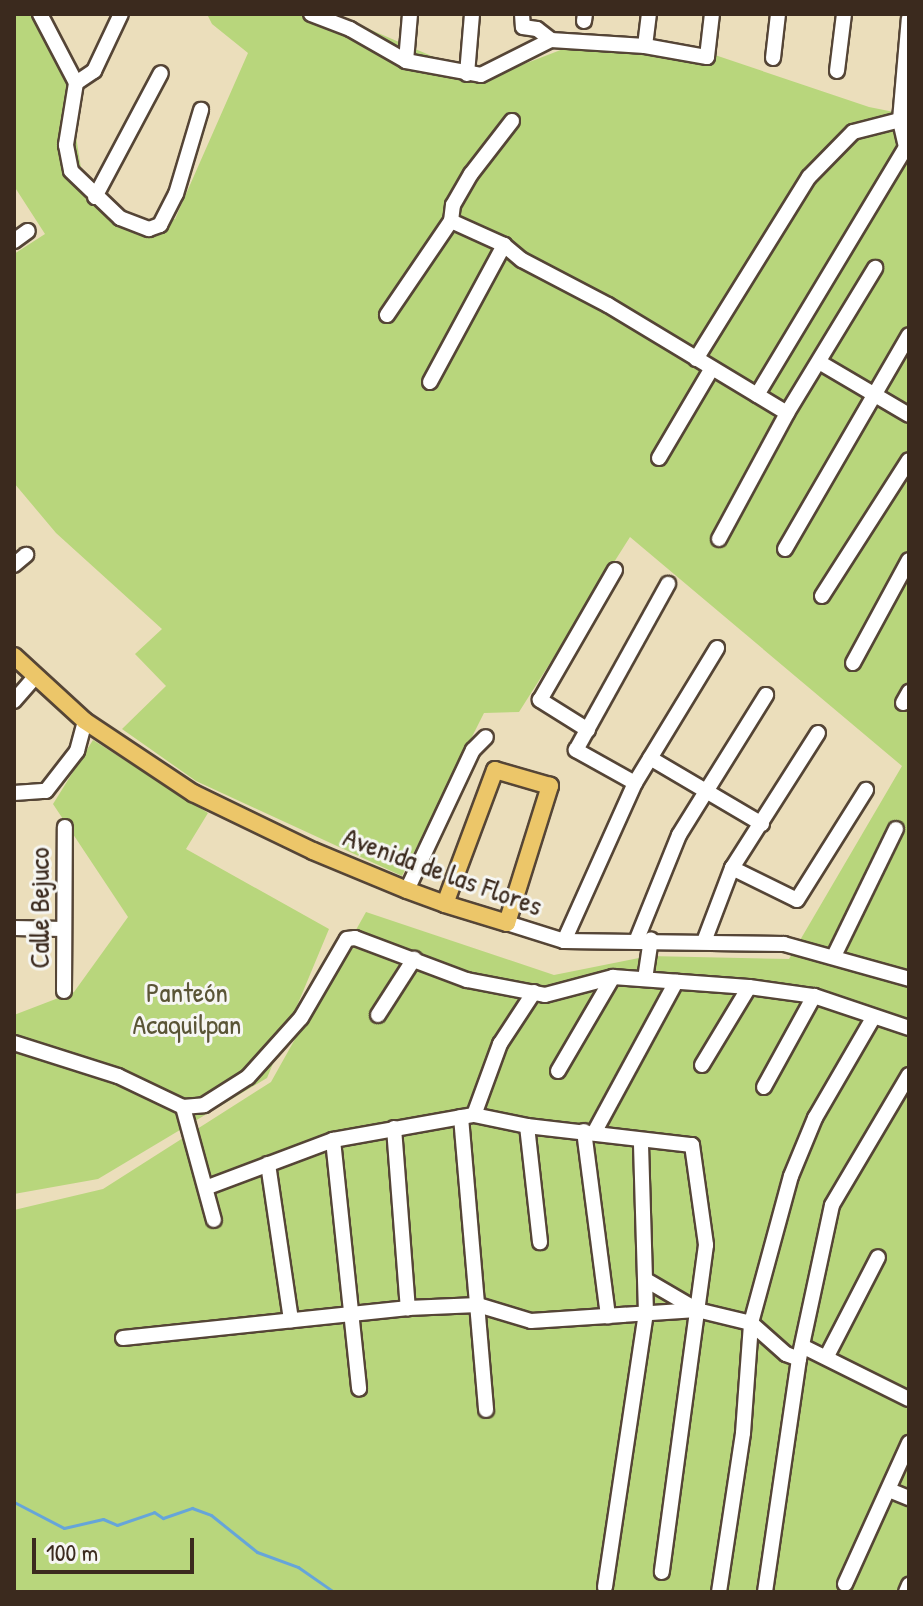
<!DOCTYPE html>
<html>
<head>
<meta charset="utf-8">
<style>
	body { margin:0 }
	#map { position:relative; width:923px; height:1606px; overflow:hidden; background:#ebdebb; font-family:"Patrick Hand",sans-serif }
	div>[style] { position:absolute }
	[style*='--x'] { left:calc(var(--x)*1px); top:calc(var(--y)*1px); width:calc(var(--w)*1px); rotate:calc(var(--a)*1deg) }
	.green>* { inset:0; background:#b8d67c }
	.stream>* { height:3px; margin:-1.5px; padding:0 1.5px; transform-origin:1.5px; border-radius:1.5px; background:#66a5d9 }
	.roads { filter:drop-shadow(2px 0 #554536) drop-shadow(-2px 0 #554536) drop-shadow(0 2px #554536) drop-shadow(0 -2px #554536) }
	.minor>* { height:14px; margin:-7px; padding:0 7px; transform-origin:7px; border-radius:7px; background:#fff }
	.major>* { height:16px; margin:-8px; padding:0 8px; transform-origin:8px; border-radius:8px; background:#ecc669 }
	span { translate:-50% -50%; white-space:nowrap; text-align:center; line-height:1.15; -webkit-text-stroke:6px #f6f6f2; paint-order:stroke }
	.street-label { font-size:28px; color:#3b2a1e }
	.park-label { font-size:28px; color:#5a5536 }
	.frame { position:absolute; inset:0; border:16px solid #3b2a1e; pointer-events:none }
	.scale { position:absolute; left:32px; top:1538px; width:162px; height:36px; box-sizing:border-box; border:4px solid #3b2a1e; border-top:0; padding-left:10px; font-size:24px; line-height:28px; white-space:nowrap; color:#3b2a1e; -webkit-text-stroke:6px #f6f6f2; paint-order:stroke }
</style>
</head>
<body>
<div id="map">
	<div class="green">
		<div style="clip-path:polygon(14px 14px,30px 14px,64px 61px,81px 168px,121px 223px,175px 219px,248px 53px,212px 24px,207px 14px,334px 14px,485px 79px,571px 46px,709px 53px,869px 107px,909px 115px,909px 1592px,14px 1592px,14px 1210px,103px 1189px,271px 1082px,366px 912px,554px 975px,649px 956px,789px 959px,902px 766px,630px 537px,519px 712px,484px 713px,402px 876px,196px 781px,122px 729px,166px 686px,135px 654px,162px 629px,56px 533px,14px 483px,14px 254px,45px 234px,14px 186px)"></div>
		<div style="clip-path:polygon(93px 740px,208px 813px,186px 849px,329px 929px,267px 1078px,98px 1179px,14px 1194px,14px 1015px,74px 992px,128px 917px,53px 804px)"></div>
	</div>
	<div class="stream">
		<div style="--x:14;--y:1502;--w:56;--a:27.5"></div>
		<div style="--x:64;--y:1528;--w:40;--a:-13"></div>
		<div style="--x:103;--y:1519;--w:15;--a:23"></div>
		<div style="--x:117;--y:1525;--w:39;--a:-19"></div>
		<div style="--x:154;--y:1512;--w:11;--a:34"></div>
		<div style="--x:163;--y:1518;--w:31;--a:-19"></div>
		<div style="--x:192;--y:1508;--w:20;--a:20"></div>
		<div style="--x:211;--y:1515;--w:59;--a:38.8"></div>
		<div style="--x:257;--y:1552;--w:44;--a:20.1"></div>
		<div style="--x:298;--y:1567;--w:44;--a:34.8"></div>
	</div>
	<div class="roads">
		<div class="minor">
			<div style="--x:40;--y:14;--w:78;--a:62.4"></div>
			<div style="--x:76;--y:83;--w:63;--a:99.2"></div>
			<div style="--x:66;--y:145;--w:26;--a:79"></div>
			<div style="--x:71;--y:171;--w:68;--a:43.8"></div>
			<div style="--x:120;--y:218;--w:31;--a:21"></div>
			<div style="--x:149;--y:229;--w:12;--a:-20"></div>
			<div style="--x:160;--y:225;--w:35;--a:-63"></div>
			<div style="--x:176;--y:194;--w:88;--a:-73.4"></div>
			<div style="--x:311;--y:14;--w:42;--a:21"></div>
			<div style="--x:350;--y:29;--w:64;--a:29.7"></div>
			<div style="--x:406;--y:61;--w:76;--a:10.6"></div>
			<div style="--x:481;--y:75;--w:78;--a:-26.6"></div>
			<div style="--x:551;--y:40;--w:94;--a:3.7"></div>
			<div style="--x:645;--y:46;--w:63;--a:10.1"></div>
			<div style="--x:707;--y:57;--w:43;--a:-83.4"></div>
			<div style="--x:522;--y:14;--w:13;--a:86"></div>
			<div style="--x:523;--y:27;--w:14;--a:8"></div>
			<div style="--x:537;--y:29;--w:18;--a:38"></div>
			<div style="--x:584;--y:21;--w:7;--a:-82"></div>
			<div style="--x:645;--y:46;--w:32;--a:-83"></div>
			<div style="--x:773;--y:58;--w:44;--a:-83.5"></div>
			<div style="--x:406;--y:61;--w:47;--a:-85.1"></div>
			<div style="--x:837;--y:71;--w:57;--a:-83"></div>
			<div style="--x:467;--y:74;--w:60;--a:-85.2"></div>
			<div style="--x:76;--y:83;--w:22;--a:-34"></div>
			<div style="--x:94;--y:71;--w:63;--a:-64.7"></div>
			<div style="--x:95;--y:197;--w:140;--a:-62"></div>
			<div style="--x:451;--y:221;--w:58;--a:24.4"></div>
			<div style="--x:504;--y:245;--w:23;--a:40"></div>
			<div style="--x:522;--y:260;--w:97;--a:27.6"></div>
			<div style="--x:608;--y:305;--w:209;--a:31.1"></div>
			<div style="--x:14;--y:241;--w:17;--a:-36"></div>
			<div style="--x:387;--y:315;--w:114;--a:-55.8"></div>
			<div style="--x:451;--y:221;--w:16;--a:-83"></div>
			<div style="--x:453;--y:205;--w:36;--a:-60"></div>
			<div style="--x:471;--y:174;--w:67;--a:-52.3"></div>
			<div style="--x:696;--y:359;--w:214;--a:-58.2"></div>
			<div style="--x:809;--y:177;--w:63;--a:-45.6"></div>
			<div style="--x:853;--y:132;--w:49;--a:-14.3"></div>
			<div style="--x:819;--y:362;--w:104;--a:30.5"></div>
			<div style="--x:430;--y:382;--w:156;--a:-61.6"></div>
			<div style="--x:757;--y:395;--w:289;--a:-59"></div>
			<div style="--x:906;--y:147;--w:28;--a:-103"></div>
			<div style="--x:900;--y:120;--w:102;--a:-85"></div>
			<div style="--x:659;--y:458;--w:104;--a:-59.5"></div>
			<div style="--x:719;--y:539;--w:143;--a:-61.6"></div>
			<div style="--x:787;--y:413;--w:170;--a:-58.7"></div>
			<div style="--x:785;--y:549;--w:247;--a:-59.9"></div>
			<div style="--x:14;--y:565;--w:16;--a:-40"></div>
			<div style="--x:822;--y:596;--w:161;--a:-57.4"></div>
			<div style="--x:853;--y:663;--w:117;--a:-61.5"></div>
			<div style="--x:14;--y:701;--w:33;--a:-49"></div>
			<div style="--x:903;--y:703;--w:13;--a:-61"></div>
			<div style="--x:588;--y:730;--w:57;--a:-148"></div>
			<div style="--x:540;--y:700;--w:150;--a:-60"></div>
			<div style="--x:650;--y:758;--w:130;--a:30.5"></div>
			<div style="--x:635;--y:783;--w:68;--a:-150.8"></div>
			<div style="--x:576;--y:750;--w:190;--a:-61"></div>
			<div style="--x:14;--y:793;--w:32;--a:-4"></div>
			<div style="--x:46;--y:791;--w:51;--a:-52.2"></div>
			<div style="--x:77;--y:751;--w:31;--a:-75"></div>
			<div style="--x:732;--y:868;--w:72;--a:26.2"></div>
			<div style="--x:797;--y:900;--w:130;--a:-57.9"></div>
			<div style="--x:407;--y:890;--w:155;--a:-64.8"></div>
			<div style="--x:473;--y:750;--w:18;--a:-45"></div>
			<div style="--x:507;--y:923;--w:60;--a:17.5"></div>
			<div style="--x:564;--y:941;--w:220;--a:0.8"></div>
			<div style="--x:784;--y:944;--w:130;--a:15.6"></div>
			<div style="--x:14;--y:928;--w:50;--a:1.1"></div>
			<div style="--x:637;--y:939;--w:112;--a:-68"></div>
			<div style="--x:679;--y:835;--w:165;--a:-58.1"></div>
			<div style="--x:705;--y:939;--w:76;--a:-69.2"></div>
			<div style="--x:732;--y:868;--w:160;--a:-57.5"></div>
			<div style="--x:564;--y:941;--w:173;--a:-65.8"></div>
			<div style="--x:635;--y:783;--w:158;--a:-58.7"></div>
			<div style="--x:835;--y:954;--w:139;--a:-64"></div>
			<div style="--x:645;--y:979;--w:40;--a:-81.5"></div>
			<div style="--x:64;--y:991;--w:164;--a:-89.7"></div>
			<div style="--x:378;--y:1015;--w:67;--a:-57.3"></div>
			<div style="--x:14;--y:1043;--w:109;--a:17.6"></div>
			<div style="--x:118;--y:1076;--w:72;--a:25.5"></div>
			<div style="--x:702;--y:1065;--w:91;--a:-58.9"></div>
			<div style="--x:558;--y:1071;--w:109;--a:-59.7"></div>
			<div style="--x:764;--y:1087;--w:104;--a:-61.2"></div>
			<div style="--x:183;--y:1107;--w:21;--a:-5"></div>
			<div style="--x:204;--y:1105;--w:52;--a:-32.5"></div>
			<div style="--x:248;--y:1077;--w:79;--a:-48.1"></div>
			<div style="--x:301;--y:1018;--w:91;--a:-59.8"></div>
			<div style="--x:347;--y:939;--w:8;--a:-7"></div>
			<div style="--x:355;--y:938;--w:120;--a:20.6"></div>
			<div style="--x:467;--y:980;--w:79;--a:10.9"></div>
			<div style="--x:545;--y:995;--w:70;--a:-14.8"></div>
			<div style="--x:613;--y:977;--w:136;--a:4.2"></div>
			<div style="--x:749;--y:987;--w:66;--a:7.9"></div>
			<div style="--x:814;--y:996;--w:100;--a:18.6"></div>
			<div style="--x:183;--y:1107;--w:117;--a:74.7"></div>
			<div style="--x:474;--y:1115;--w:76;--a:-69.9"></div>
			<div style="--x:500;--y:1044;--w:62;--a:-56.8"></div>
			<div style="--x:461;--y:1117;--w:294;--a:85.1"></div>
			<div style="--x:527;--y:1126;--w:117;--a:83.6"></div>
			<div style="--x:394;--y:1128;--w:181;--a:85.6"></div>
			<div style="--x:584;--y:1131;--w:187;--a:82.6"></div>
			<div style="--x:594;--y:1133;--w:172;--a:-61.5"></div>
			<div style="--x:333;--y:1140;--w:250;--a:84"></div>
			<div style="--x:268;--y:1164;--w:158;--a:81.6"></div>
			<div style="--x:208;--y:1187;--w:134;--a:-20.6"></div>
			<div style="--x:333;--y:1140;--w:143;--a:-10.1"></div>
			<div style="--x:474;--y:1115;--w:54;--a:11.7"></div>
			<div style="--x:527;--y:1126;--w:166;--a:6.6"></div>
			<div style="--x:692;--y:1145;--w:101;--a:82"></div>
			<div style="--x:706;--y:1245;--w:330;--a:97.7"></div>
			<div style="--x:646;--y:1280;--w:56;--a:30.3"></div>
			<div style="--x:123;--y:1338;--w:287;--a:-6"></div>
			<div style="--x:408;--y:1308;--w:70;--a:-2.5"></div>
			<div style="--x:478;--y:1305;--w:55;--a:16.8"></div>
			<div style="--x:531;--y:1321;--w:166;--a:-3.8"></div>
			<div style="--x:697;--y:1310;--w:56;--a:13.5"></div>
			<div style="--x:751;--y:1323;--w:47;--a:41.5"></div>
			<div style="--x:786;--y:1354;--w:14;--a:21"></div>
			<div style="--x:802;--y:1346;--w:119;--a:26.4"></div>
			<div style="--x:827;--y:1356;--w:111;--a:-62.7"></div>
			<div style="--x:889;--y:1490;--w:22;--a:22"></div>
			<div style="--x:845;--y:1584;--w:155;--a:-65.6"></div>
			<div style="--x:605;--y:1587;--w:277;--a:-81.5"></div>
			<div style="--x:646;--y:1313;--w:172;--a:-91.7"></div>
			<div style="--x:719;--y:1592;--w:161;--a:-81.4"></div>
			<div style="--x:743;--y:1433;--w:110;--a:-85.8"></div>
			<div style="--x:751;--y:1323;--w:152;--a:-74.8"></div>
			<div style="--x:791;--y:1176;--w:63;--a:-67.5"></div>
			<div style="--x:815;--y:1118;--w:116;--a:-59.9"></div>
			<div style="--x:765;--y:1592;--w:235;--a:-81.7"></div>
			<div style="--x:799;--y:1359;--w:157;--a:-77.9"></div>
			<div style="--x:832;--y:1205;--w:151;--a:-59.4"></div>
			<div style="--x:906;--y:1592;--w:8;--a:-67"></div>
		</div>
		<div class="major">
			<div style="--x:14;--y:656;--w:96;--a:42.5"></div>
			<div style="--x:85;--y:721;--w:130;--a:33.7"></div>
			<div style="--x:193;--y:793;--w:133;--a:25.8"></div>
			<div style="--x:313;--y:851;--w:102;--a:22.5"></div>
			<div style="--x:407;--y:890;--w:40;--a:20.2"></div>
			<div style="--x:445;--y:904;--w:65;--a:17"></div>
			<div style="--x:507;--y:923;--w:144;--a:-72.6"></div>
			<div style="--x:550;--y:786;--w:57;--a:-163.8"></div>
			<div style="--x:495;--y:770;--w:143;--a:110.5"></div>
		</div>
	</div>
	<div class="street-label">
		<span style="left:443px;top:871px;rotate:20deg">Avenida de las Flores</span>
		<span style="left:39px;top:908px;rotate:-90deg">Calle Bejuco</span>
	</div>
	<div class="park-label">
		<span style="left:187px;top:1008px">Panteón<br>Acaquilpan</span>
	</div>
	<div class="frame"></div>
	<div class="scale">100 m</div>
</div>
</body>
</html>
